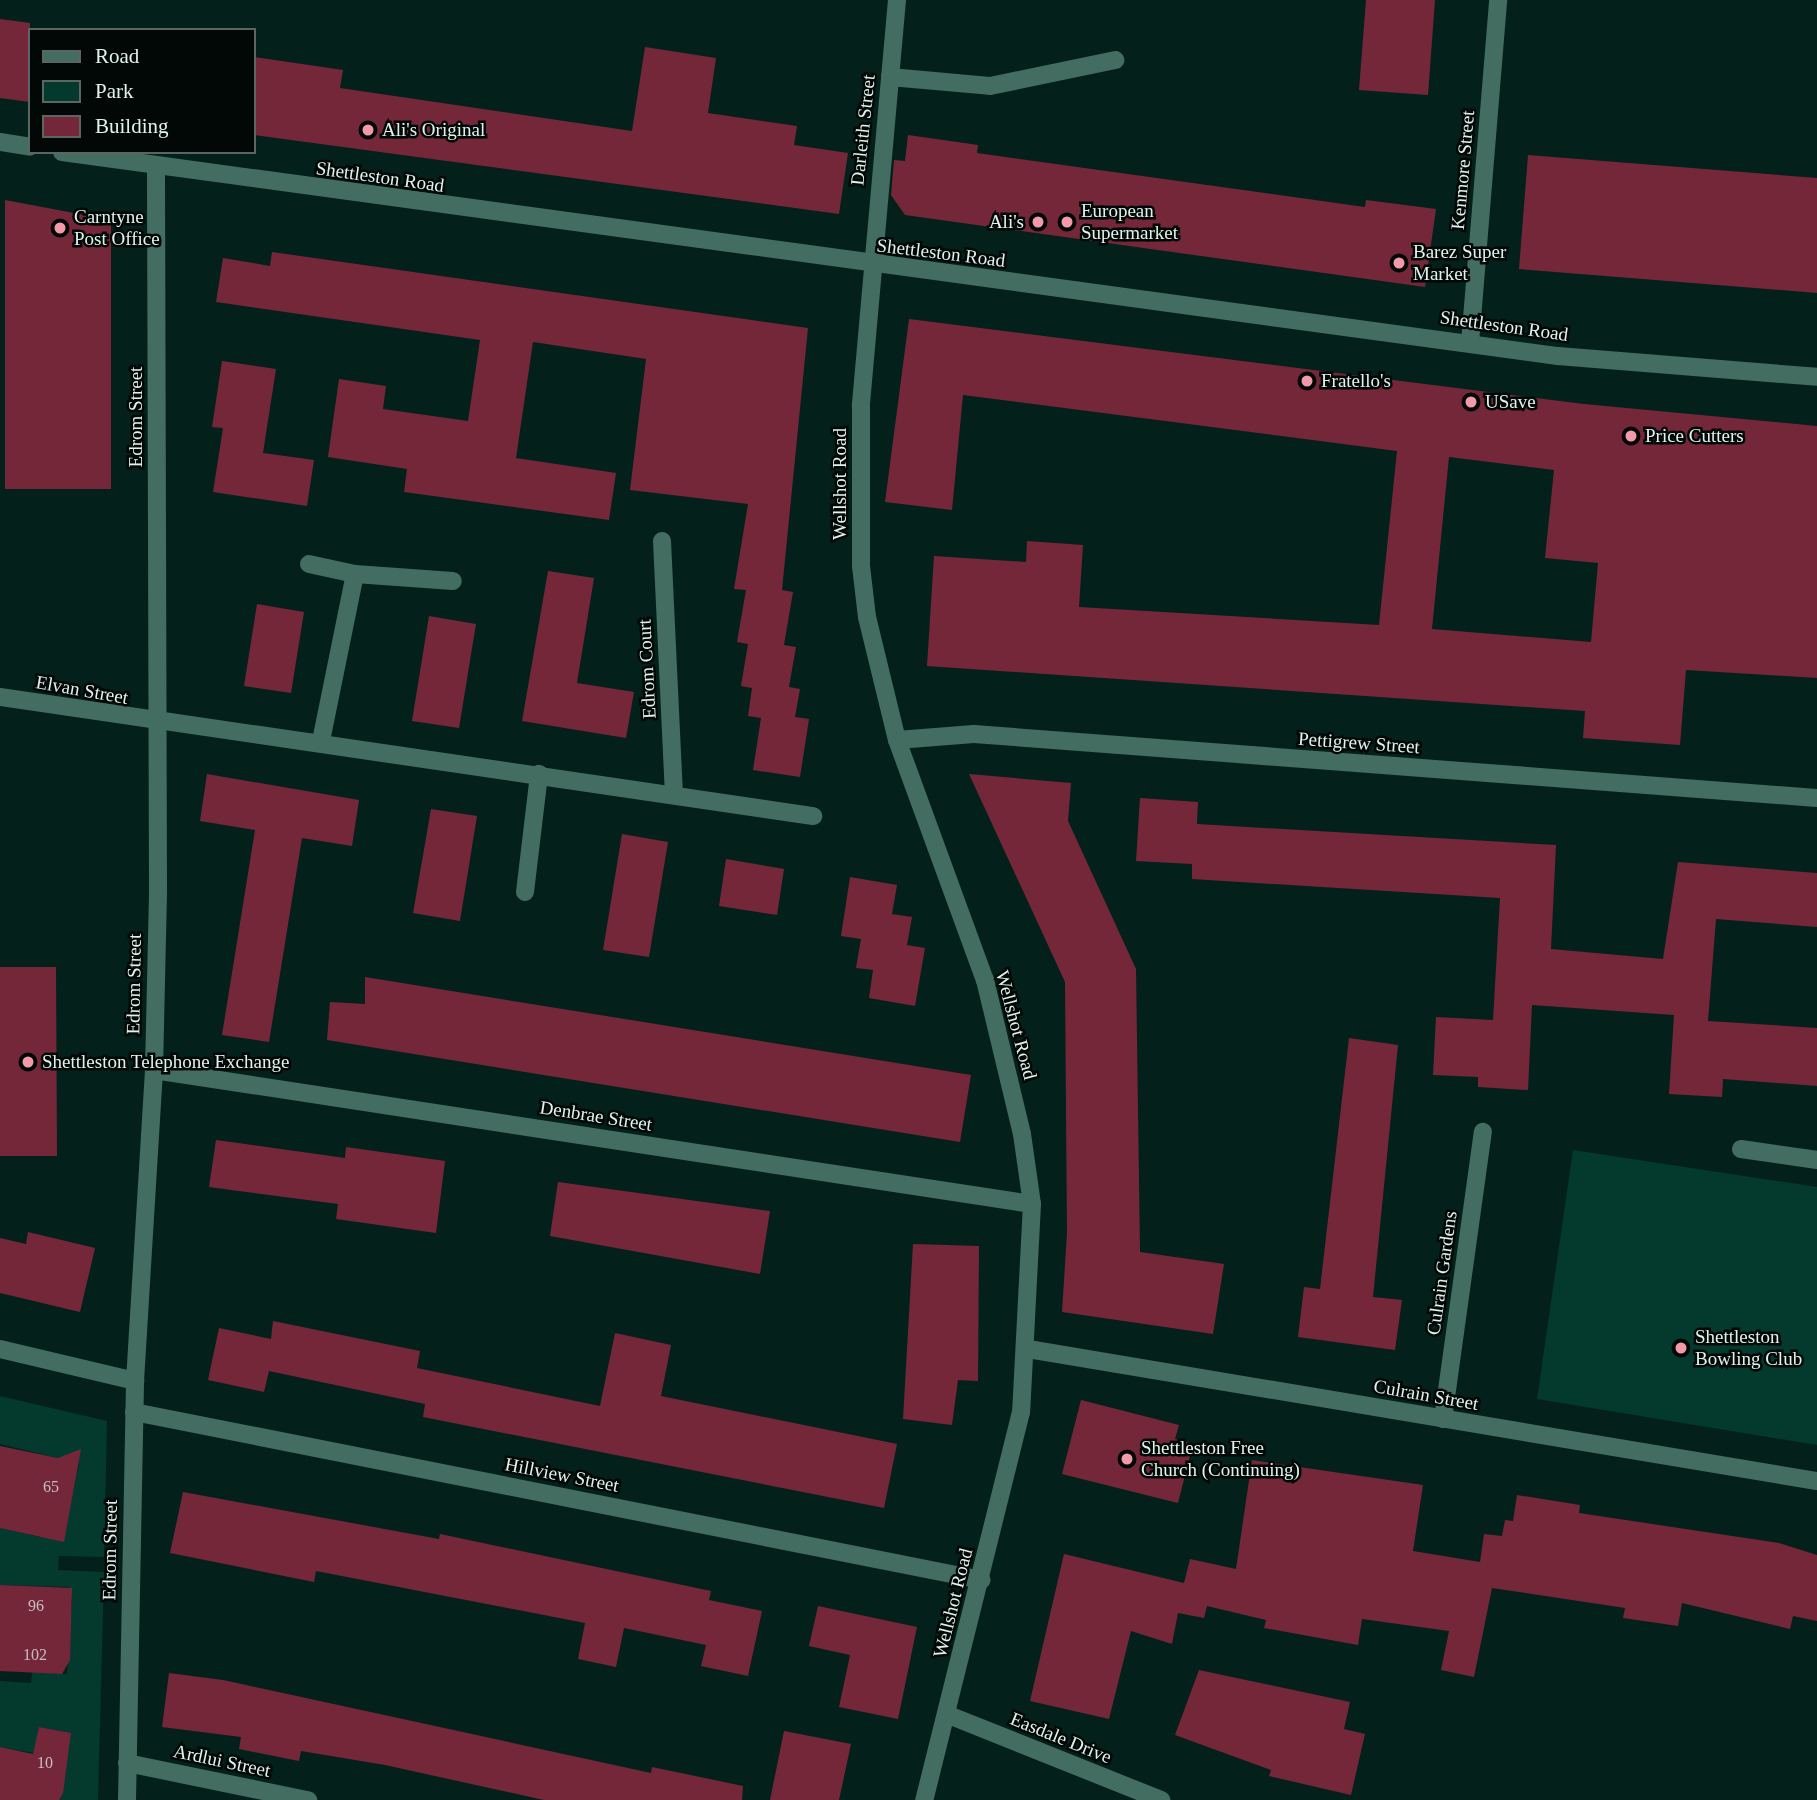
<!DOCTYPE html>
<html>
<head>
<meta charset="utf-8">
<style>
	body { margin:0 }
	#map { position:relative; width:1817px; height:1800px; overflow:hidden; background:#03211a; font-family:"Times New Roman",serif }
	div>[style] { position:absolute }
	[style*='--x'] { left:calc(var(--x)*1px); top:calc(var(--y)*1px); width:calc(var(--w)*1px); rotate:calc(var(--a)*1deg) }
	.green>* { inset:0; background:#04392e }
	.building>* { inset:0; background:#75273a }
	.minor>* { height:18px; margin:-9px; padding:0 9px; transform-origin:9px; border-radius:9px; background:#446d61 }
	.dots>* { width:19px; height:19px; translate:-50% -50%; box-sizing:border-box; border:4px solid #010806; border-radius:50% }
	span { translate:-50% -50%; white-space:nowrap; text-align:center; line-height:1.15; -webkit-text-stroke:5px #010806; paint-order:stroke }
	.number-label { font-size:16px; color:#c6bfc0 }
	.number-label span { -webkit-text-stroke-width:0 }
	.poi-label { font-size:19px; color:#e1f2ec }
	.left { translate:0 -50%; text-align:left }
	.right { translate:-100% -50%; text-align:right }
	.street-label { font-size:19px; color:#e1f2ec }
	.legend { position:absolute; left:28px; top:28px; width:228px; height:126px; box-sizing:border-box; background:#010806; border:2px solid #5b6662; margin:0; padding:9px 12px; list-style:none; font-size:21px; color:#e1f2ec }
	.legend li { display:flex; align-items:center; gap:14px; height:35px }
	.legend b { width:35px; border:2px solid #5b6662 }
</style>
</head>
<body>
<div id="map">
	<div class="green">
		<div style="clip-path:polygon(1573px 1150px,1817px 1187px,1817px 1445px,1537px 1399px)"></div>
		<div style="clip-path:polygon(0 1396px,107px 1421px,104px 1557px,59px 1556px,58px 1570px,104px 1572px,98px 1800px,59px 1800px,71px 1733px,39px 1727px,34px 1753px,0 1747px,0 1681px,31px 1683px,32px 1672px,67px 1674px,72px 1601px,69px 1587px,0 1585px,0 1528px,40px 1537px,66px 1524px,79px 1463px,0 1444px)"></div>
	</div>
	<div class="building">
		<div style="clip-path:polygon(1366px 0,1435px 0,1428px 95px,1359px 90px)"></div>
		<div style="clip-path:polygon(0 19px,30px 23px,30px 102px,0 98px)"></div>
		<div style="clip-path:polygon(645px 47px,716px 58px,708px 113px,797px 126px,794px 145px,848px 153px,839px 214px,254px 135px,254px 57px,343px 70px,340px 88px,632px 131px)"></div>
		<div style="clip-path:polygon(908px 135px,978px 145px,977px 153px,1365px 207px,1366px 200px,1436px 209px,1425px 287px,905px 215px,891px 195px,894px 160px,905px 161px)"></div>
		<div style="clip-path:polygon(1528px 155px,1817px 178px,1817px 293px,1519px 269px)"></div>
		<div style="clip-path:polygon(5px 200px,111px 220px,111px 489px,5px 489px)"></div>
		<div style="clip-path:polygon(272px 252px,808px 328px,782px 590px,793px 592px,784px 645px,796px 647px,789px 687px,800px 689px,795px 717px,809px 719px,800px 777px,753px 770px,761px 718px,748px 716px,752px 688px,741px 686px,748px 644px,737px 642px,746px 590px,734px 589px,748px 504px,630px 490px,646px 359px,533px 342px,516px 458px,616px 473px,609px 520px,404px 492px,407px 469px,328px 457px,339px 379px,386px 386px,383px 409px,468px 421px,480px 340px,216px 302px,223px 258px,270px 266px)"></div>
		<div style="clip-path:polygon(evenodd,909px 319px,1584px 404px,1817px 426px,1817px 678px,1686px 670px,1680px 745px,1583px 738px,1585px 711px,927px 666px,934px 556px,1026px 562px,1027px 541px,1083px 545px,1079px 607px,1379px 625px,1397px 451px,963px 395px,952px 510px,885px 502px,909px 319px,1449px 457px,1554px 470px,1545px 558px,1598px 563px,1591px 642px,1432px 629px,1449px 457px)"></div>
		<div style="clip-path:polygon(222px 361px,276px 369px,263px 453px,314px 460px,307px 506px,213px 492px,223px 428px,212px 427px)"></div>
		<div style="clip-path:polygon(548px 571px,594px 578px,577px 683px,634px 692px,626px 738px,522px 721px)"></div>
		<div style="clip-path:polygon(257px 604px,304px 612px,291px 693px,244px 686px)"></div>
		<div style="clip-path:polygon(429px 616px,476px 624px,459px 728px,412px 721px)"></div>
		<div style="clip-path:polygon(207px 774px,359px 800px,352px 846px,302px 838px,269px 1042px,222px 1035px,255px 830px,200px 821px)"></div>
		<div style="clip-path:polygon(969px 774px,1071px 783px,1068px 821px,1136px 969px,1140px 1252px,1224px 1264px,1213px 1334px,1062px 1312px,1067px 1233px,1065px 982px)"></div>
		<div style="clip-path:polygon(1140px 798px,1198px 802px,1197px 824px,1556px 845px,1551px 949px,1663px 959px,1678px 862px,1817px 873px,1817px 927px,1716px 919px,1708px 1021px,1817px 1028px,1817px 1086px,1723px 1079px,1722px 1097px,1669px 1094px,1674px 1015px,1532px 1005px,1528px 1090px,1478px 1087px,1478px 1077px,1433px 1075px,1436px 1017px,1493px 1020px,1500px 898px,1192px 879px,1192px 864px,1136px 861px)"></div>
		<div style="clip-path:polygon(431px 809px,477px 816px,460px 921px,413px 913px)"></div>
		<div style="clip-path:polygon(622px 834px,668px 842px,649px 957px,603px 950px)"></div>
		<div style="clip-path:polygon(726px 859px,784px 869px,777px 915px,719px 906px)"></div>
		<div style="clip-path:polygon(850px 877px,897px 885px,892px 914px,912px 917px,907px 945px,925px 948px,915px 1006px,869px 998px,873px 970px,856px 968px,861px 939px,841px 936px)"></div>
		<div style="clip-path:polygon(0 967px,56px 967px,57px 1156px,0 1156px)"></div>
		<div style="clip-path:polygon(365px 977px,971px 1075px,960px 1142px,327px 1040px,330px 1002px,365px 1004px)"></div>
		<div style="clip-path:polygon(1349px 1038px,1398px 1045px,1373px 1297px,1402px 1300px,1395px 1350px,1298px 1337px,1304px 1287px,1320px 1289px)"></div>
		<div style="clip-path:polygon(216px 1140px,345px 1158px,346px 1147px,445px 1161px,436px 1233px,336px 1219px,338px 1204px,209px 1187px)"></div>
		<div style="clip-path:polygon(558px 1182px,770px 1211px,760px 1274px,550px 1236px)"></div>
		<div style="clip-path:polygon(28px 1232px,95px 1248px,80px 1312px,0 1293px,0 1238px,26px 1244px)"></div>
		<div style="clip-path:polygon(913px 1244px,979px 1246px,978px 1381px,958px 1380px,952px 1425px,903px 1419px)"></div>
		<div style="clip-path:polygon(273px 1321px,420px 1351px,417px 1368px,600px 1406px,615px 1333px,671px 1345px,661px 1396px,897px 1444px,884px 1508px,423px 1417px,425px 1404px,269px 1371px,264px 1392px,208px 1380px,219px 1328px,271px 1339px)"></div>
		<div style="clip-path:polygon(1081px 1400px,1179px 1425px,1175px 1439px,1193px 1444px,1178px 1503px,1062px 1474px)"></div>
		<div style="clip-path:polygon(0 1446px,58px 1458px,81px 1449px,64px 1542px,0 1528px)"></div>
		<div style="clip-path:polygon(1252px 1460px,1423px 1485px,1413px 1551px,1480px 1562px,1484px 1534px,1502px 1536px,1505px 1520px,1513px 1521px,1517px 1495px,1580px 1505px,1579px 1513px,1779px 1543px,1817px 1555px,1817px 1621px,1793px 1616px,1790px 1629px,1682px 1603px,1678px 1626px,1623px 1618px,1625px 1608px,1492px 1588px,1474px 1677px,1441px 1670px,1449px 1631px,1362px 1619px,1358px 1645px,1264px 1628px,1266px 1620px,1207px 1606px,1204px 1618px,1178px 1613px,1172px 1644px,1131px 1631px,1109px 1719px,1030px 1701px,1064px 1554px,1184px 1583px,1190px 1559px,1236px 1569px)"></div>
		<div style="clip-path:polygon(183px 1492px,439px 1539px,440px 1534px,711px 1591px,709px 1600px,762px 1611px,748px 1676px,701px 1666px,706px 1645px,624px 1628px,616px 1667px,578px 1659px,585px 1623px,316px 1571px,314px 1582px,170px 1553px)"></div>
		<div style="clip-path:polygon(0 1585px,72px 1588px,70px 1660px,62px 1674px,0 1671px)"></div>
		<div style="clip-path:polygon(818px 1606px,917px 1627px,898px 1719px,839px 1707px,850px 1655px,809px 1646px)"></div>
		<div style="clip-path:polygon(1199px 1670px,1350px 1702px,1344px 1729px,1365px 1734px,1351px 1795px,1269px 1776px,1271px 1770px,1175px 1735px)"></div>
		<div style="clip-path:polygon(169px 1673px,223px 1680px,651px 1773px,652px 1767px,743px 1786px,742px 1800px,544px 1800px,385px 1765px,301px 1751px,299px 1761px,239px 1749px,241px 1737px,162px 1727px)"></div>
		<div style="clip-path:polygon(39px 1727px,71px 1733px,63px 1793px,59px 1800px,0 1800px,0 1747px,33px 1754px)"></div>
		<div style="clip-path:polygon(784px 1731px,851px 1744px,839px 1800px,770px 1800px)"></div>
	</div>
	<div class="minor">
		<div style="--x:897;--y:0;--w:408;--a:95.1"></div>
		<div style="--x:861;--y:406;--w:160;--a:90"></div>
		<div style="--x:861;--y:566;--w:51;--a:83.3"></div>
		<div style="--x:867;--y:617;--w:127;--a:76.3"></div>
		<div style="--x:897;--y:740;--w:256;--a:69.9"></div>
		<div style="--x:985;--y:980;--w:158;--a:76.5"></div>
		<div style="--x:1022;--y:1134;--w:71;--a:81.9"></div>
		<div style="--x:1032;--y:1204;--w:208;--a:93"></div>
		<div style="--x:1021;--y:1412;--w:400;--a:104"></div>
		<div style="--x:890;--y:77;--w:100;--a:5.1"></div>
		<div style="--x:990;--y:86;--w:128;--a:-11.7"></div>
		<div style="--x:0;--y:142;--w:30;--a:9"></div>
		<div style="--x:62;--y:152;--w:1510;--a:7.77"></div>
		<div style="--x:1558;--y:356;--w:260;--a:4.6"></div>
		<div style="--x:1470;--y:343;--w:344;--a:-85.3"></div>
		<div style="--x:662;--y:541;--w:253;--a:87.3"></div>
		<div style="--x:309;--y:564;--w:47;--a:12.3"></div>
		<div style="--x:355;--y:574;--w:98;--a:4.1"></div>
		<div style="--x:0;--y:697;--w:822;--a:8.33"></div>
		<div style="--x:897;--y:740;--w:77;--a:-4.5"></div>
		<div style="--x:974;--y:734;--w:845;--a:4.34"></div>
		<div style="--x:321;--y:741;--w:170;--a:-78.5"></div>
		<div style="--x:525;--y:892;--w:119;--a:-83.2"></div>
		<div style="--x:154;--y:1070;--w:888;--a:8.68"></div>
		<div style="--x:1741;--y:1149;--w:77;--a:8.2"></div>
		<div style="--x:0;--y:1349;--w:139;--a:13.3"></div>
		<div style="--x:1028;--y:1349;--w:800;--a:9.5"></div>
		<div style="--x:134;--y:1412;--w:864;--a:11.21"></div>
		<div style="--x:1443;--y:1419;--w:290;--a:-82.1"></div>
		<div style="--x:946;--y:1714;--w:232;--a:21.8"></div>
		<div style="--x:127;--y:1763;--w:185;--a:11.6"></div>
		<div style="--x:127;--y:1800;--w:419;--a:-88.9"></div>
		<div style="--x:135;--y:1381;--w:312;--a:-86.5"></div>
		<div style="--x:154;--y:1070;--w:179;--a:-88.7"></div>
		<div style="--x:158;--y:891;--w:724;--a:-90.16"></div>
	</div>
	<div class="dots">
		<div style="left:368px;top:130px;background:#f39aa9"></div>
		<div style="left:1038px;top:222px;background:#f39aa9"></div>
		<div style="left:1067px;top:222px;background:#f39aa9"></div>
		<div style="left:60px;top:228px;background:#f39aa9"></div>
		<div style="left:1399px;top:263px;background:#f39aa9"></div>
		<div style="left:1307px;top:381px;background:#f39aa9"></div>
		<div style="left:1471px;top:402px;background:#f39aa9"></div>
		<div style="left:1631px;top:436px;background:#f39aa9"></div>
		<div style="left:28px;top:1062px;background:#f39aa9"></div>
		<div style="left:1681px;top:1348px;background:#f39aa9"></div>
		<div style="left:1127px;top:1459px;background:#f39aa9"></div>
	</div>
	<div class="number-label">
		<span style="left:51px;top:1487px">65</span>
		<span style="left:36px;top:1606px">96</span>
		<span style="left:35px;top:1655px">102</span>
		<span style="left:45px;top:1763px">10</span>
	</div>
	<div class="poi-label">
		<span class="left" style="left:382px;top:130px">Ali's Original</span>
		<span class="left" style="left:1081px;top:222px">European<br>Supermarket</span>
		<span class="left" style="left:74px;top:228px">Carntyne<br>Post Office</span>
		<span class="right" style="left:1024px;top:222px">Ali's</span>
		<span class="left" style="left:1413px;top:263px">Barez Super<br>Market</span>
		<span class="left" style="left:1321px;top:381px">Fratello's</span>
		<span class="left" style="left:1485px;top:402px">USave</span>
		<span class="left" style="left:1645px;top:436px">Price Cutters</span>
		<span class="left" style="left:42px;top:1062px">Shettleston Telephone Exchange</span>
		<span class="left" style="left:1695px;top:1348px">Shettleston<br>Bowling Club</span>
		<span class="left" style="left:1141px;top:1459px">Shettleston Free<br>Church (Continuing)</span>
	</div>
	<div class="street-label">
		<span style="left:863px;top:130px;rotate:-84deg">Darleith Street</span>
		<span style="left:1463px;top:170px;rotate:-85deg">Kenmore Street</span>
		<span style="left:380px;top:177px;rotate:8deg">Shettleston Road</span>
		<span style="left:941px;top:253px;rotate:7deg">Shettleston Road</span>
		<span style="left:1504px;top:326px;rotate:8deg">Shettleston Road</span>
		<span style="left:136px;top:417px;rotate:-90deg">Edrom Street</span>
		<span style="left:840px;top:484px;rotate:-90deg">Wellshot Road</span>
		<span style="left:647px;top:669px;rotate:-93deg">Edrom Court</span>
		<span style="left:82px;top:690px;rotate:10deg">Elvan Street</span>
		<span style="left:1359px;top:743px;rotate:4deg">Pettigrew Street</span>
		<span style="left:134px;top:984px;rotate:-89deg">Edrom Street</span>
		<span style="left:1016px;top:1025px;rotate:75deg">Wellshot Road</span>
		<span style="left:596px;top:1116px;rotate:9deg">Denbrae Street</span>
		<span style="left:1442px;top:1273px;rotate:-82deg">Culrain Gardens</span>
		<span style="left:1426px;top:1395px;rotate:10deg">Culrain Street</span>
		<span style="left:562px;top:1475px;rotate:11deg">Hillview Street</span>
		<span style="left:110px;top:1550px;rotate:-89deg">Edrom Street</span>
		<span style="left:953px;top:1603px;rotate:-76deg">Wellshot Road</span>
		<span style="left:1061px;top:1738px;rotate:22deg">Easdale Drive</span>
		<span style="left:222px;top:1761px;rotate:12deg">Ardlui Street</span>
	</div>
	<ul class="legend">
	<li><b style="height:9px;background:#446d61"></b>Road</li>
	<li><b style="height:19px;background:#04392e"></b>Park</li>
	<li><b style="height:19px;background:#75273a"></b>Building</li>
	</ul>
</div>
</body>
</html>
